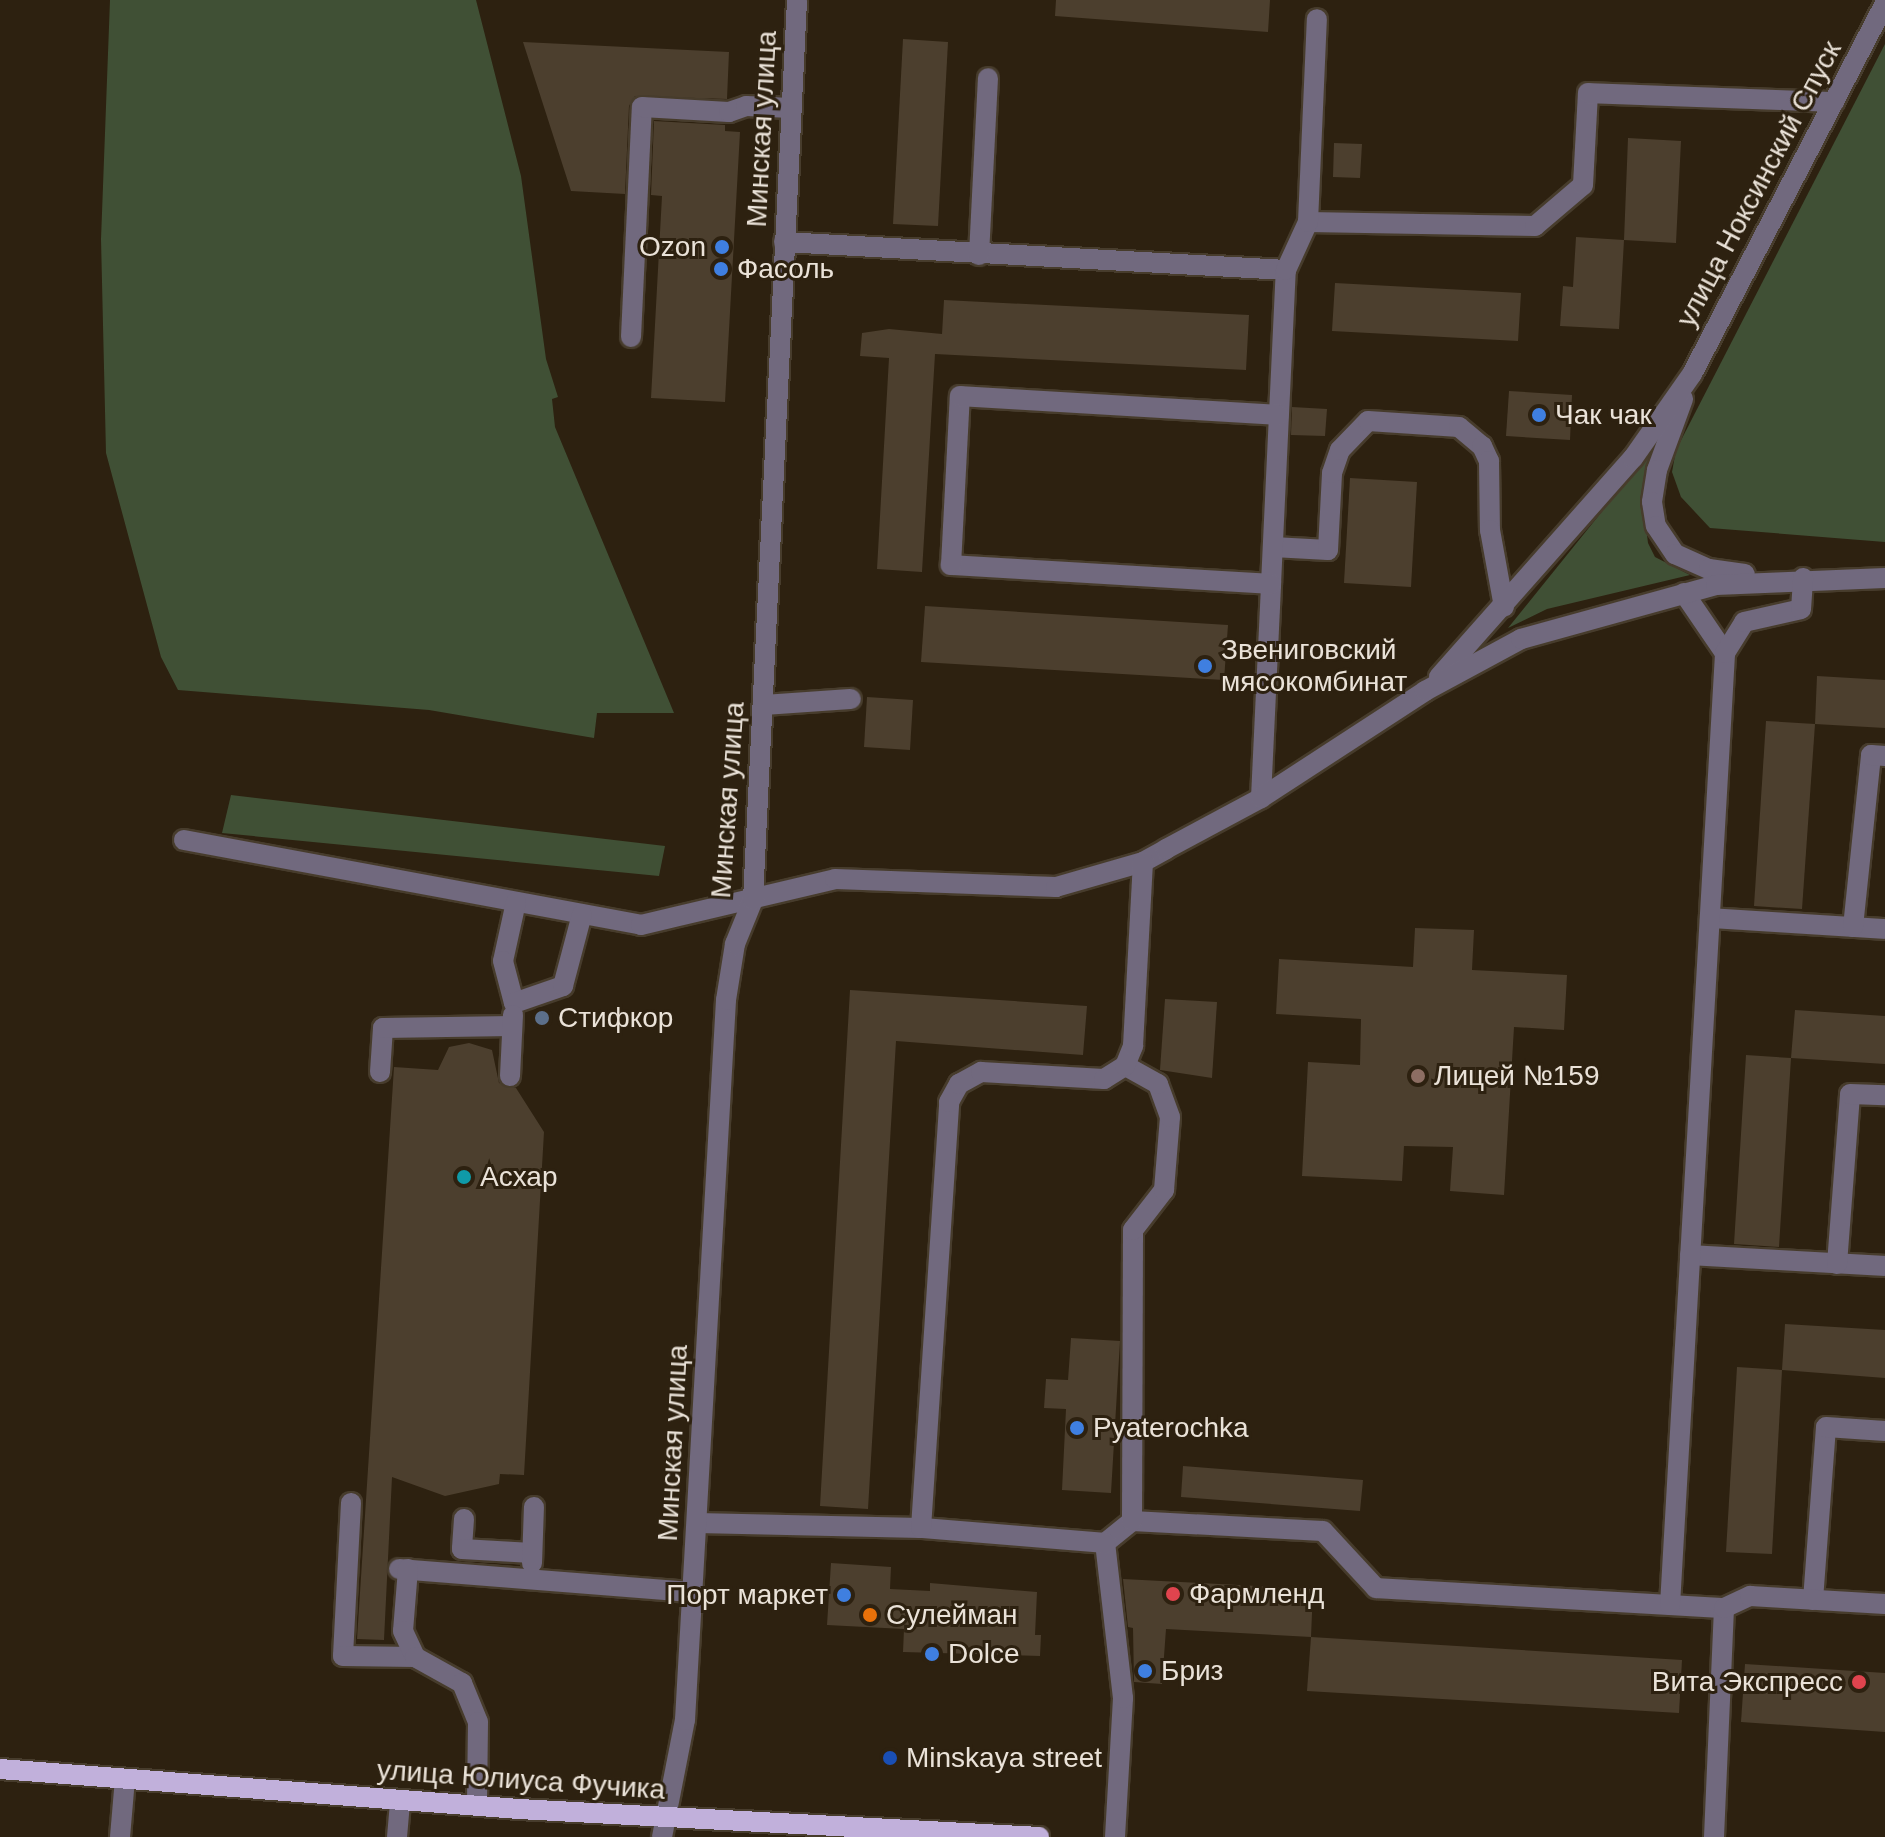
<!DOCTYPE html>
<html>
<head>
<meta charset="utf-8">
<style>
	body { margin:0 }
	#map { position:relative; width:1885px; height:1837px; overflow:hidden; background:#2d2110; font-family:Helvetica,sans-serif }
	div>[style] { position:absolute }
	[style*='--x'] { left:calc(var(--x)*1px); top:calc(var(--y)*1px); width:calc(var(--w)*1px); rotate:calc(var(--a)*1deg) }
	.green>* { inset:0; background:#405035 }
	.building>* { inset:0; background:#4c3f2e }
	.roads { filter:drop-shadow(2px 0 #473c2c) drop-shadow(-2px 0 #473c2c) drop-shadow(0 2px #473c2c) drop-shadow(0 -2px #473c2c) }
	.minor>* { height:20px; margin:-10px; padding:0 10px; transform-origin:10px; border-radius:10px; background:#71697e }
	.major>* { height:20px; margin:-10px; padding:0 10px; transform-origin:10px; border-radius:10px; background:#c1b0db }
	.dots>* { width:22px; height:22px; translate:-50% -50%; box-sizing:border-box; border:4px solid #2d2110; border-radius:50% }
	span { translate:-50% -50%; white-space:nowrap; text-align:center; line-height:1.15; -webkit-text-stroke:6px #2d2110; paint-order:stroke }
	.street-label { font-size:28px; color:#eae2d8 }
	.poi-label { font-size:28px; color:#eae2d8 }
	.right { translate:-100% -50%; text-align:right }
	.left { translate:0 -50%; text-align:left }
</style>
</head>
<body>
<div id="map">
	<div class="green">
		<div style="clip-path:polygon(110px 0,476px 0,521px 176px,546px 359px,558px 397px,552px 399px,555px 427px,674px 713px,597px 713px,594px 738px,429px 710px,178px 690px,161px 657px,106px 453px,101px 239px)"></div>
		<div style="clip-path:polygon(1885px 44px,1885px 542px,1710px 528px,1681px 497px,1672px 472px,1676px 450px)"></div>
		<div style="clip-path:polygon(1650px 452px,1644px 511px,1648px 543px,1655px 557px,1690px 575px,1547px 609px,1508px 628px)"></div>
		<div style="clip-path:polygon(231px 795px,665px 846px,659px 876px,222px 833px)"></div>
	</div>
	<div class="building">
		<div style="clip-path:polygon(1056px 0,1270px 0,1268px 32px,1055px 16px)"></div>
		<div style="clip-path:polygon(903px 39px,948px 42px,938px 226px,893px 224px)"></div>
		<div style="clip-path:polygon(523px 42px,729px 52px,727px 99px,635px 96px,629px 106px,625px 194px,571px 191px)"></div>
		<div style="clip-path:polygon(654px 121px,725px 125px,725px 131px,740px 132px,725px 402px,651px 398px,662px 196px,651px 195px)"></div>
		<div style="clip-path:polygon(1628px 138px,1681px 141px,1676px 243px,1624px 240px,1619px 329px,1560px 326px,1563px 286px,1573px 287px,1576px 237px,1624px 240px)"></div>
		<div style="clip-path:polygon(1334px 143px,1362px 144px,1360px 178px,1333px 177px)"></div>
		<div style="clip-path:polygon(1335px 283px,1521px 293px,1518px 341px,1332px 331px)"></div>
		<div style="clip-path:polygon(944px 300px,1249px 315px,1246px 370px,935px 354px,922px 572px,877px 569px,889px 358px,860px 356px,862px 333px,889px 329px,942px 334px)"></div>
		<div style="clip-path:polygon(1509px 391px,1572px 395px,1570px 440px,1506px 436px)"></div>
		<div style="clip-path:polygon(1292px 407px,1327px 409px,1325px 436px,1291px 435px)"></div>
		<div style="clip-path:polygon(1350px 478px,1417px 482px,1411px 587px,1344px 583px)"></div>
		<div style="clip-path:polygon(925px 606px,1228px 625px,1224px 680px,921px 662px)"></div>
		<div style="clip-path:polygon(1817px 676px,1885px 680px,1885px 728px,1815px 724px)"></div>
		<div style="clip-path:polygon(867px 697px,913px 700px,910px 750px,864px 747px)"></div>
		<div style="clip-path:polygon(1766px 721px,1815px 724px,1802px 909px,1754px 906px)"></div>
		<div style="clip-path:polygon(1415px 928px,1474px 930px,1472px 970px,1567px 975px,1564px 1030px,1514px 1027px,1504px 1195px,1450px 1191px,1453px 1147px,1404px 1146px,1402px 1181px,1302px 1176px,1308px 1062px,1360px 1065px,1361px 1019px,1276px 1014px,1279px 959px,1413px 967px)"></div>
		<div style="clip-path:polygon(850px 990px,1087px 1006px,1083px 1055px,896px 1041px,868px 1509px,820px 1506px)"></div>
		<div style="clip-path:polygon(1165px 999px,1217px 1002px,1212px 1078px,1160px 1070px)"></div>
		<div style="clip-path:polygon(1795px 1010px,1885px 1016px,1885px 1064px,1791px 1058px)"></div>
		<div style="clip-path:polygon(469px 1043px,492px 1050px,499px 1083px,516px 1088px,544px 1132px,524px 1475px,500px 1474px,499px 1484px,445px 1496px,392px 1477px,384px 1640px,357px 1639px,394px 1067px,438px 1070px,449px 1047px)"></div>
		<div style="clip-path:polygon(1746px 1055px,1791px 1058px,1779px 1247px,1734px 1244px)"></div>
		<div style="clip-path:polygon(1785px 1324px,1885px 1330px,1885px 1378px,1782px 1370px)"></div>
		<div style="clip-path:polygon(1071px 1338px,1120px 1341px,1111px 1493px,1062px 1490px,1066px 1409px,1044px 1408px,1046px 1379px,1068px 1380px)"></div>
		<div style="clip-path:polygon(1737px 1367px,1782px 1370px,1772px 1554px,1726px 1552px)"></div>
		<div style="clip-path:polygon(1183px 1466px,1363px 1480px,1360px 1511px,1181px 1497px)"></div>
		<div style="clip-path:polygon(831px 1563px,891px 1567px,890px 1589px,930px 1591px,930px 1583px,1037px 1592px,1035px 1635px,1041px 1635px,1040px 1656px,903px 1652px,904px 1629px,827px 1625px)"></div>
		<div style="clip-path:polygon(1123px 1579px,1313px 1589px,1311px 1637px,1166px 1629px,1162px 1684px,1134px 1682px,1133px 1628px,1128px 1627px)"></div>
		<div style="clip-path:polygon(1311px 1637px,1682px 1660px,1679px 1713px,1307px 1691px)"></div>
		<div style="clip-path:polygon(1745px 1664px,1885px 1673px,1885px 1732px,1741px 1722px)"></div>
	</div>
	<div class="roads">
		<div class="minor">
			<div style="--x:1308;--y:222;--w:227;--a:1"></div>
			<div style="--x:1535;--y:226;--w:63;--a:-40.5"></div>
			<div style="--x:1583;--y:185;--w:92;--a:-86.9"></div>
			<div style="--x:1588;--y:93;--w:246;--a:2.1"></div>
			<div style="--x:784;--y:242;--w:503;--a:3.19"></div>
			<div style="--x:979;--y:255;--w:177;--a:-87.1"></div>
			<div style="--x:631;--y:337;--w:230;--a:-87.3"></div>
			<div style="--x:642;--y:107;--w:87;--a:3.3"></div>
			<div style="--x:729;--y:112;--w:18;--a:-19"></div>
			<div style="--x:746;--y:106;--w:45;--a:2.5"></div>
			<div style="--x:1683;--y:399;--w:76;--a:110.1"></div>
			<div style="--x:1657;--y:470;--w:32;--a:99"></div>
			<div style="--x:1652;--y:502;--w:24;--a:81"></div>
			<div style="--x:1656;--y:526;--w:34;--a:56"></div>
			<div style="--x:1675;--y:554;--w:37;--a:24"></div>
			<div style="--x:1709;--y:569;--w:36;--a:8"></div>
			<div style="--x:1273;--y:547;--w:55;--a:3.1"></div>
			<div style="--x:1328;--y:550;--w:77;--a:-87"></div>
			<div style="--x:1332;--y:473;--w:24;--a:-71"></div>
			<div style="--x:1340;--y:450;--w:40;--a:-46"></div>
			<div style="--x:1368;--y:421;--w:91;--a:3.8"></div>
			<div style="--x:1459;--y:427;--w:30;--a:40"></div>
			<div style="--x:1482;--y:446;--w:17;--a:65"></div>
			<div style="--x:1489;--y:461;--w:69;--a:89.2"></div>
			<div style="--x:1490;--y:530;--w:78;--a:79.7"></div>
			<div style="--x:1271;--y:584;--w:314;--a:-87.3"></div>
			<div style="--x:1286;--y:270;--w:53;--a:-65.4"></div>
			<div style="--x:1308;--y:222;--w:203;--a:-87.5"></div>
			<div style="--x:1684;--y:593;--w:73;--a:55.7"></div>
			<div style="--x:1439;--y:677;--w:293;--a:-48.5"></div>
			<div style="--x:1633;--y:458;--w:103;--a:-54.9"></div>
			<div style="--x:1692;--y:374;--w:417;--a:-62.5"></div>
			<div style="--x:763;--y:705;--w:88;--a:-3.9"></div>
			<div style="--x:1261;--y:798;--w:214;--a:-87.3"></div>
			<div style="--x:1271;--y:584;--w:321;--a:-176.6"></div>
			<div style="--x:951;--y:565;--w:169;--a:-87"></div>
			<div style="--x:960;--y:396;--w:319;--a:3.4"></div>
			<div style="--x:184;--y:840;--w:465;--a:10.5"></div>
			<div style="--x:641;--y:925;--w:199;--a:-13.3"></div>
			<div style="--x:835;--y:879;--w:221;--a:2.1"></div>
			<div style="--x:1056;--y:887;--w:91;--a:-16"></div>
			<div style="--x:1143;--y:862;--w:26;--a:-29"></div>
			<div style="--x:1166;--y:849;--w:108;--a:-28.2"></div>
			<div style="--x:1261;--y:798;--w:196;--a:-33.1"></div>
			<div style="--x:1425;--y:691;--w:109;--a:-28.4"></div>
			<div style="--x:1521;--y:639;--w:202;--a:-15.5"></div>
			<div style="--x:1716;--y:585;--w:169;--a:-2.4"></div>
			<div style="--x:516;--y:902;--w:60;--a:102.4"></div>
			<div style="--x:503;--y:961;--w:43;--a:75.3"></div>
			<div style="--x:514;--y:1003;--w:52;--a:-19.1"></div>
			<div style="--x:563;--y:986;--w:74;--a:-75.2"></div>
			<div style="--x:1710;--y:918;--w:175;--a:3.6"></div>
			<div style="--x:1853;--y:927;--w:173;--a:-84"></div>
			<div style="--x:1871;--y:755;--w:14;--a:4"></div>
			<div style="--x:380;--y:1072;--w:44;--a:-86.1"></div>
			<div style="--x:383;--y:1028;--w:129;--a:-0.9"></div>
			<div style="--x:510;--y:1076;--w:61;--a:-87.2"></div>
			<div style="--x:1690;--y:1255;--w:195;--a:3.2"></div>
			<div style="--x:1837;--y:1264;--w:170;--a:-85.6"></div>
			<div style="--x:1850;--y:1094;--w:35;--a:2"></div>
			<div style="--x:351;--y:1503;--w:153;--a:93"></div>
			<div style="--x:343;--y:1656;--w:72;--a:0.8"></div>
			<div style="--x:464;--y:1519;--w:30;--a:94"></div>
			<div style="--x:462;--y:1549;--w:70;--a:3.3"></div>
			<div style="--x:1132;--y:1521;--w:191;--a:3"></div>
			<div style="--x:1323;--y:1531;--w:78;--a:47.1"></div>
			<div style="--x:1376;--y:1588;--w:349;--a:3.3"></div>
			<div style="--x:1724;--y:1608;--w:229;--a:92.5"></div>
			<div style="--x:697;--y:1523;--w:224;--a:1.3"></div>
			<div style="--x:1105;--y:1543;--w:35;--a:-39"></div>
			<div style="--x:1132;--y:1521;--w:291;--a:-89.8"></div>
			<div style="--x:1133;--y:1230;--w:51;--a:-52.2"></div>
			<div style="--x:1164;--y:1190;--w:73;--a:-85.3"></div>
			<div style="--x:1170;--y:1117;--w:35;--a:-110"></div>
			<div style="--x:1158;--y:1084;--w:38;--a:-151"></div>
			<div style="--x:532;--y:1563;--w:56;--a:-88"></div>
			<div style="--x:399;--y:1569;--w:295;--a:4.5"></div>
			<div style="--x:408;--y:1569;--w:62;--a:94.6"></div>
			<div style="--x:403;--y:1631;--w:29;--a:65"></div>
			<div style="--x:415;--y:1657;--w:54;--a:29"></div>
			<div style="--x:462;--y:1683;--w:42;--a:67.7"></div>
			<div style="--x:478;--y:1722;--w:82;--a:90.7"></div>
			<div style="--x:1813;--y:1600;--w:173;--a:-85.7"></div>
			<div style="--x:1826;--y:1427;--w:59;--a:3.9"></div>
			<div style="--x:1670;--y:1605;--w:954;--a:-86.69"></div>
			<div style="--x:1725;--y:653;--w:36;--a:-58"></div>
			<div style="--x:1744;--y:622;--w:58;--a:-12.8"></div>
			<div style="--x:1801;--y:609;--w:31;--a:-86"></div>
			<div style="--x:1724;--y:1608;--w:29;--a:-25"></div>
			<div style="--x:1750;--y:1596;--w:135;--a:3.4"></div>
			<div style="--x:120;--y:1837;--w:58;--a:-85.1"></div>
			<div style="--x:397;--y:1837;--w:36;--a:-85"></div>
			<div style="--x:662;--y:1837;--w:119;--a:-78.9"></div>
			<div style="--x:685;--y:1720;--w:721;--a:-86.74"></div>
			<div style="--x:726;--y:1000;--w:57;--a:-80.9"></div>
			<div style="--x:735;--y:944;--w:48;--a:-67.8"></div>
			<div style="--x:753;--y:900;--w:901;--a:-87.2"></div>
			<div style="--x:1115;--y:1837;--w:139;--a:-86.7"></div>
			<div style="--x:1123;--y:1698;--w:156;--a:-96.6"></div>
			<div style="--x:1105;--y:1543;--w:185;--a:-175.3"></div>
			<div style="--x:921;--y:1528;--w:427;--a:-86.2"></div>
			<div style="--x:949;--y:1102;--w:21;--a:-61"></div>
			<div style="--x:959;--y:1084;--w:25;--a:-29"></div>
			<div style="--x:981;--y:1072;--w:123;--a:3.3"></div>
			<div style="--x:1104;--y:1079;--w:25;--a:-32"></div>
			<div style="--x:1125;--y:1066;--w:22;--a:-68"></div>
			<div style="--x:1133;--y:1046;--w:184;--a:-86.9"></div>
		</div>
		<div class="major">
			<div style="--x:0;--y:1769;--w:521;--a:4.41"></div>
			<div style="--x:519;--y:1809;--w:521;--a:3.08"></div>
		</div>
	</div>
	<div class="dots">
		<div style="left:722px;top:247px;background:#3f7fe0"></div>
		<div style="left:721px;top:269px;background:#3f7fe0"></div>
		<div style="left:1539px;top:415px;background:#3f7fe0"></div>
		<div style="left:1205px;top:666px;background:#3f7fe0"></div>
		<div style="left:542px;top:1018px;background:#5c6f8a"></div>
		<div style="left:1418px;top:1076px;background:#8d6e63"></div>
		<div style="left:464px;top:1177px;background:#0f9aa8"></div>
		<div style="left:1077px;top:1428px;background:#3f7fe0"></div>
		<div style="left:1173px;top:1594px;background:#e0444e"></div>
		<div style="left:844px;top:1595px;background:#3f7fe0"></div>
		<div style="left:870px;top:1615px;background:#e8710a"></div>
		<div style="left:932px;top:1654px;background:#3f7fe0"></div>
		<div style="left:1145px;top:1671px;background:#3f7fe0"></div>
		<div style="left:1859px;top:1682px;background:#e0444e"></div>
		<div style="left:890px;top:1758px;background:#1a4fb4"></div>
	</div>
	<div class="street-label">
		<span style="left:762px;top:129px;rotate:-87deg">Минская улица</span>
		<span style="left:1759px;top:184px;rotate:-62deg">улица Ноксинский Спуск</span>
		<span style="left:728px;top:800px;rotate:-86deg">Минская улица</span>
		<span style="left:673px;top:1443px;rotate:-87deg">Минская улица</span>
		<span style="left:521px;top:1780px;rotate:4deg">улица Юлиуса Фучика</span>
	</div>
	<div class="poi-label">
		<span class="right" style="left:706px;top:247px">Ozon</span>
		<span class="left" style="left:737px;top:269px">Фасоль</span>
		<span class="left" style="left:1555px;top:415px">Чак чак</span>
		<span class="left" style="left:1221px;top:666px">Звениговский<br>мясокомбинат</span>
		<span class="left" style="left:558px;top:1018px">Стифкор</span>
		<span class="left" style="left:1434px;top:1076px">Лицей №159</span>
		<span class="left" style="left:480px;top:1177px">Асхар</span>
		<span class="left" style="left:1093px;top:1428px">Pyaterochka</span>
		<span class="left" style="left:1189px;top:1594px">Фармленд</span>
		<span class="right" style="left:828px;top:1595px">Порт маркет</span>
		<span class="left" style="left:886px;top:1615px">Сулейман</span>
		<span class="left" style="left:948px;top:1654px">Dolce</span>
		<span class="left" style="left:1161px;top:1671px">Бриз</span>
		<span class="right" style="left:1843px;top:1682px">Вита Экспресс</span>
		<span class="left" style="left:906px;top:1758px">Minskaya street</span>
	</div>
</div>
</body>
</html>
